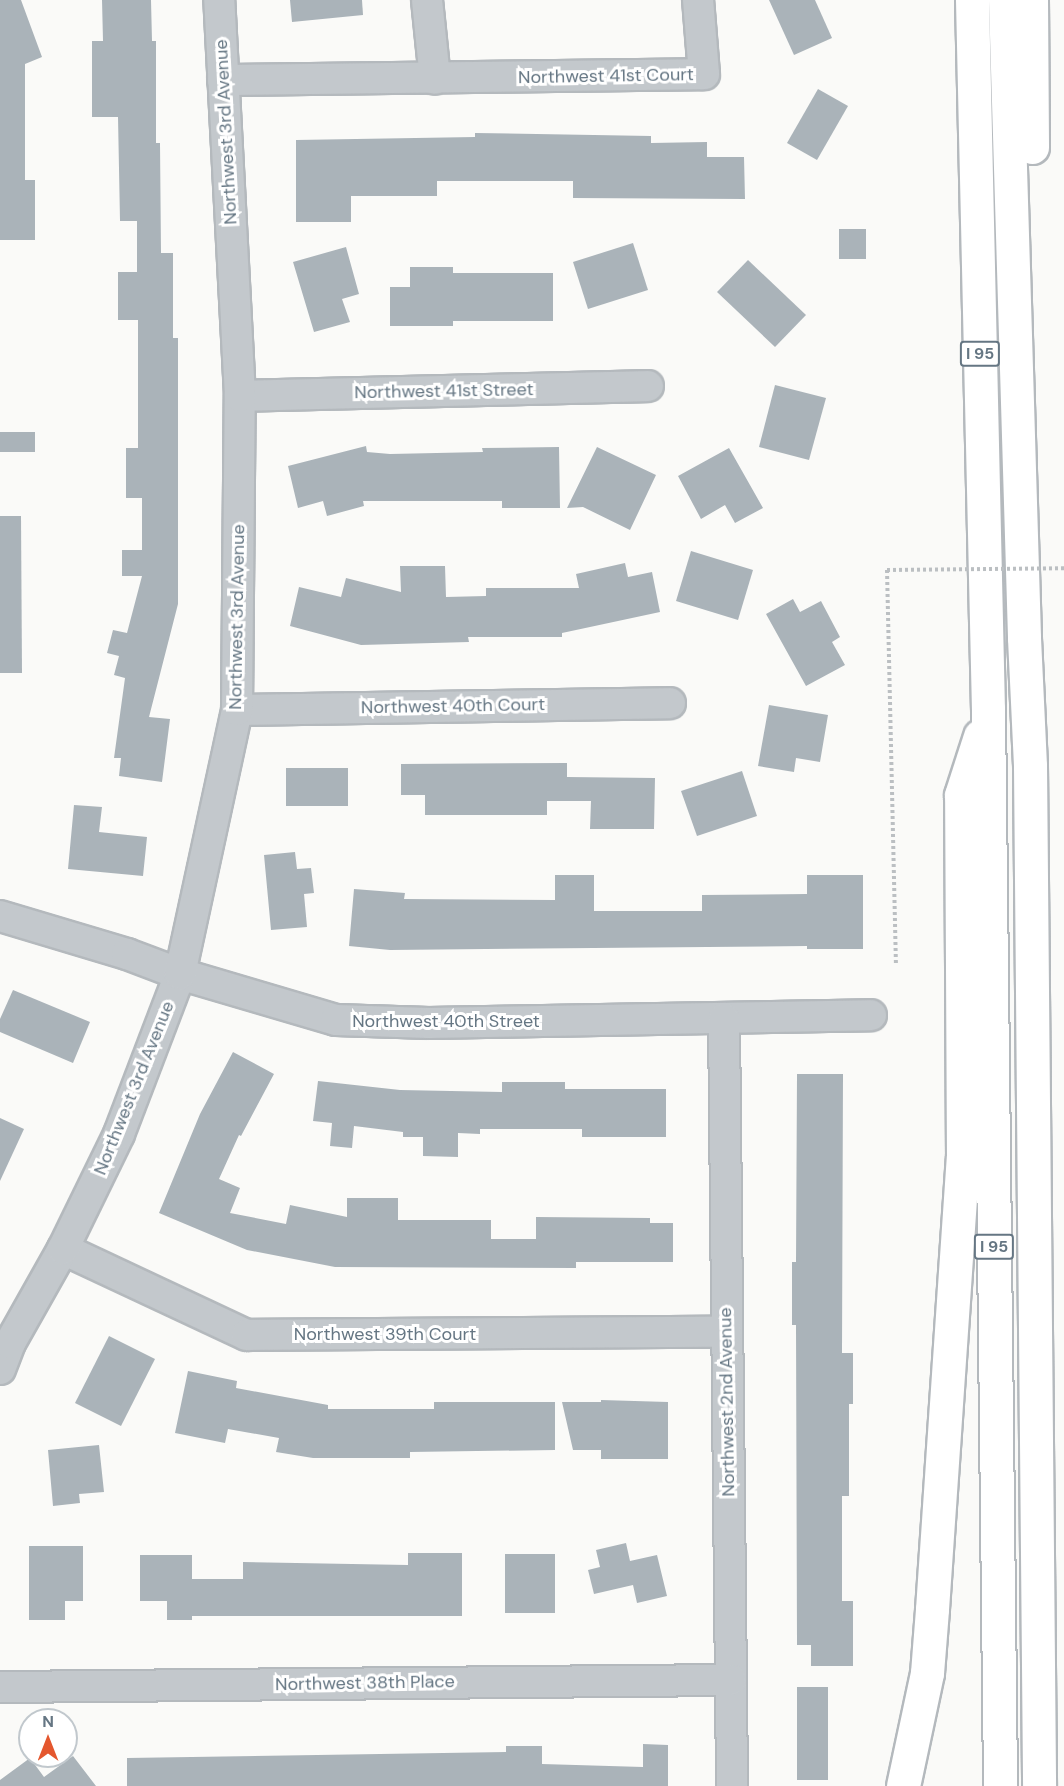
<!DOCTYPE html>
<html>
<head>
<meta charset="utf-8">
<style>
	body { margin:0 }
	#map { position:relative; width:1064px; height:1786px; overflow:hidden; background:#fafaf8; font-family:"DM Sans",sans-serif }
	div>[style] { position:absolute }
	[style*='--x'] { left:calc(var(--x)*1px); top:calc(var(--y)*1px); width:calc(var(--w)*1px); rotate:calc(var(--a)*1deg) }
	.building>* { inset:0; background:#aab3b9 }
	.path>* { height:4px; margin-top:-2px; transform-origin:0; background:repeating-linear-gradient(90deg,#bbbfc2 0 3px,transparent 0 6px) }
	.roads { filter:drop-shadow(2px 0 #b4b9bd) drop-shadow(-2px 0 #b4b9bd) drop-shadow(0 2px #b4b9bd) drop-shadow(0 -2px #b4b9bd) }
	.minor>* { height:30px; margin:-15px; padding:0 15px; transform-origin:15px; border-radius:15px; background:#c3c8cc }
	.motorway>* { height:33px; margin:-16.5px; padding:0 16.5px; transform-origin:16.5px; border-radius:16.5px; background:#fff }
	.path-bridge>* { height:4px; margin-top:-2px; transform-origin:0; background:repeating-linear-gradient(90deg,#bbbfc2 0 3px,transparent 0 6px) }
	span { translate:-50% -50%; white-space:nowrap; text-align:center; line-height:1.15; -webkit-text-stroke:6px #fff; paint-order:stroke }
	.shield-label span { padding:2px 4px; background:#fff; border:2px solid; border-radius:4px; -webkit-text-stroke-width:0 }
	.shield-label { font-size:16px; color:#657683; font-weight:700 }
	.street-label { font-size:18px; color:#657683 }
	.north { position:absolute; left:18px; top:1708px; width:60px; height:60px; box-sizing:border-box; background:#fff; border:2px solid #c1c8cd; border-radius:50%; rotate:0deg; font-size:16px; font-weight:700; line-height:24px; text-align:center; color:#657683 }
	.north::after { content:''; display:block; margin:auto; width:21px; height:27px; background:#e4572e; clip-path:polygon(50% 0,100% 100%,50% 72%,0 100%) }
</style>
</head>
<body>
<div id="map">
	<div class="building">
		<div style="clip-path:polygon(0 0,21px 0,42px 57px,25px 64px,25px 180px,35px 180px,35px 240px,0 240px)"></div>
		<div style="clip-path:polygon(102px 0,151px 0,152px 41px,156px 41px,156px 143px,160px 143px,161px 253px,173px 253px,173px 338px,178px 338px,178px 604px,149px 717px,170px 719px,162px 782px,119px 776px,121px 758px,114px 758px,125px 678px,114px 675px,119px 656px,107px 653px,113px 630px,127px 633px,142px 576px,122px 576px,122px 550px,142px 550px,142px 498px,126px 498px,126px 448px,138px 448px,138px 320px,118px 320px,118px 272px,137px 272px,137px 221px,120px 221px,118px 117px,92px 117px,92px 41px,103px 41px)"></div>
		<div style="clip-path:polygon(290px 0,362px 0,363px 15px,292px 22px)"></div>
		<div style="clip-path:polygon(769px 0,815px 0,832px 38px,794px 55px)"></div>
		<div style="clip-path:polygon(818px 89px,848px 106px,817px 160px,787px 143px)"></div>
		<div style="clip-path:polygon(475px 133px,651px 136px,651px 143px,707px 142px,707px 157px,744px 157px,745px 199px,573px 198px,573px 181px,437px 181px,437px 196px,351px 196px,351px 222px,296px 222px,296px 140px,475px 137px)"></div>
		<div style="clip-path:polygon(839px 229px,866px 229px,866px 259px,839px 259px)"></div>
		<div style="clip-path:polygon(633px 243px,648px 290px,588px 309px,573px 262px)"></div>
		<div style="clip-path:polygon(346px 247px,359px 294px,342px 299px,350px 322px,314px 332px,293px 262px)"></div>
		<div style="clip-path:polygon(748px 260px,806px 315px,775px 347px,717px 292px)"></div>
		<div style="clip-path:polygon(410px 267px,453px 267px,453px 273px,553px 273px,553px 321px,453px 321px,453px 326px,390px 326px,390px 287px,410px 287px)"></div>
		<div style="clip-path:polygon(775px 385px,826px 398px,809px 460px,759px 447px)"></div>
		<div style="clip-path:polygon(0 432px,35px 432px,35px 452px,0 452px)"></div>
		<div style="clip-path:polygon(366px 446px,367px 452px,390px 454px,483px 452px,482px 448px,559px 447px,560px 508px,502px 508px,502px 501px,363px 501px,364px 506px,327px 516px,323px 501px,298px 508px,288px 466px)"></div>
		<div style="clip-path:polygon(597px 447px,656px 475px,630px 530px,583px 507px,567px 508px)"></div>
		<div style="clip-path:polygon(729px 448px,763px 508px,735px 523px,725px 505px,701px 519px,678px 476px)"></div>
		<div style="clip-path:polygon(0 516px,21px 516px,22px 673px,0 673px)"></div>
		<div style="clip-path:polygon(691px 551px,753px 570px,738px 620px,676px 601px)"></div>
		<div style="clip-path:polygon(625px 563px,628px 577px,652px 572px,660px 612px,562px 633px,562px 637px,468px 637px,469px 642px,361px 645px,290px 626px,299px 587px,341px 597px,346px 578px,401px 592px,400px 566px,445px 566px,446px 597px,486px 596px,486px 588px,579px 588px,576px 574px)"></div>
		<div style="clip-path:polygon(793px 599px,800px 612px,821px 601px,840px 637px,832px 642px,845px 665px,806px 686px,766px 614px)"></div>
		<div style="clip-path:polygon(769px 705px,828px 715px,820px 762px,796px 758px,794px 772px,758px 766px)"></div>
		<div style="clip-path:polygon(567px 763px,567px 777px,655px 778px,654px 829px,590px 829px,591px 801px,547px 801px,547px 815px,425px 815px,425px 795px,401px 795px,401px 764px)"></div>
		<div style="clip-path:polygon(286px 768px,348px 768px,348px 806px,286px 806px)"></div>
		<div style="clip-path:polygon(742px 771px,757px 816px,697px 836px,681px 791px)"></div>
		<div style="clip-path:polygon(74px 805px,102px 807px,99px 832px,147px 837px,143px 876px,68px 869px)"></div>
		<div style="clip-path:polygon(295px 852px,297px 869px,311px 868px,314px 893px,304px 894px,307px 927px,271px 930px,264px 855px)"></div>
		<div style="clip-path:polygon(555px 875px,594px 875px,594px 911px,702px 911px,702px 895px,807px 894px,807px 875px,863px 875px,863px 949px,807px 949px,807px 946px,390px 950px,349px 946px,354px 889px,405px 893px,404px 899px,555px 900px)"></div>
		<div style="clip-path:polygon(13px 990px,90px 1022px,73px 1063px,0 1032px,0 1019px)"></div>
		<div style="clip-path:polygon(233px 1052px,274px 1074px,241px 1136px,239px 1135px,219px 1179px,240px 1188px,230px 1213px,286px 1224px,290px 1205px,347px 1217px,347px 1198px,398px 1198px,398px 1220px,491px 1220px,491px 1239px,536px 1239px,536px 1217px,650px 1218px,650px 1223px,673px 1223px,673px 1262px,576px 1262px,576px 1268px,335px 1267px,247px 1250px,159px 1213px,200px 1114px)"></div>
		<div style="clip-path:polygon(797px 1074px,843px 1074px,842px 1353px,853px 1353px,853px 1404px,849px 1404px,849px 1496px,842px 1496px,842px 1601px,853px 1601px,853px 1666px,811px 1666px,811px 1645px,797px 1645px,796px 1325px,792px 1325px,792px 1262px,796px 1262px)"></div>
		<div style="clip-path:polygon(318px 1081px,400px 1090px,502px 1092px,502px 1082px,565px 1082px,565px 1089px,666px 1089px,666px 1137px,582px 1137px,582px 1129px,480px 1129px,480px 1134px,458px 1133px,458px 1157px,423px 1156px,423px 1137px,403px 1137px,403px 1132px,354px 1126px,352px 1148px,330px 1146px,332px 1123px,313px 1121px)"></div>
		<div style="clip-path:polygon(0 1118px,24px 1129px,0 1181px)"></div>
		<div style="clip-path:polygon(109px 1336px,155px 1359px,121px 1426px,75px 1403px)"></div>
		<div style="clip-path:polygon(188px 1371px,237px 1381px,236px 1388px,328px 1405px,328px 1409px,434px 1409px,434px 1402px,555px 1402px,555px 1450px,410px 1452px,410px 1458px,313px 1458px,276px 1452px,279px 1438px,228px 1429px,225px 1443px,175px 1433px)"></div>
		<div style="clip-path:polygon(601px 1400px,668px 1402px,668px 1459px,601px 1459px,601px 1450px,573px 1450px,562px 1402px,601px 1402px)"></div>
		<div style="clip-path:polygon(99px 1445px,104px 1492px,79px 1494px,80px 1503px,53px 1506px,48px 1450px)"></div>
		<div style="clip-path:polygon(626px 1543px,630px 1561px,657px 1555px,667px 1596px,637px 1603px,633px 1585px,594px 1594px,588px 1570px,600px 1567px,596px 1550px)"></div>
		<div style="clip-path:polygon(29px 1546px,83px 1546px,83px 1601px,65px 1601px,65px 1620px,29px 1620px)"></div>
		<div style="clip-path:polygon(408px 1553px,462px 1553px,462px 1616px,192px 1616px,192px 1620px,167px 1620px,167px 1601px,140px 1601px,140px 1555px,192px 1555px,192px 1579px,243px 1579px,243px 1562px,408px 1565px)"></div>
		<div style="clip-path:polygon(505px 1554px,555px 1554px,555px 1613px,505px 1613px)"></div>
		<div style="clip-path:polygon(797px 1687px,828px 1687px,828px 1780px,797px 1780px)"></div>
		<div style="clip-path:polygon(643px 1744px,668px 1745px,668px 1786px,127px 1786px,127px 1758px,506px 1752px,506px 1746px,542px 1746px,542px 1764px,643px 1767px)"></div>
		<div style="clip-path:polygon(73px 1756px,96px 1786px,0 1786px,0 1780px,30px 1758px,44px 1777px)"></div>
	</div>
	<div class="path">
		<div style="--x:887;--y:570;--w:395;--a:88.7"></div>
	</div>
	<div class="roads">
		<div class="minor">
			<div style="--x:427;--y:0;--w:79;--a:84.2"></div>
			<div style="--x:223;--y:80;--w:481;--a:-0.7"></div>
			<div style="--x:704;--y:74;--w:74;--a:-94.6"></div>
			<div style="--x:240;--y:396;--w:408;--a:-1.4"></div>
			<div style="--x:237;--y:710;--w:433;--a:-0.9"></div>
			<div style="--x:0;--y:916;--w:133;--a:16.7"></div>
			<div style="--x:127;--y:954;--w:57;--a:20.7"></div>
			<div style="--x:180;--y:974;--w:163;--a:16.4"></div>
			<div style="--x:336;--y:1020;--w:93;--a:1.8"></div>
			<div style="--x:429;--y:1023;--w:442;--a:-1"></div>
			<div style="--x:724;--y:1019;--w:767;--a:89.4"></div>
			<div style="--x:63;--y:1249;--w:203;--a:25.1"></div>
			<div style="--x:247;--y:1335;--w:479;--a:-0.4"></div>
			<div style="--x:0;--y:1369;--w:28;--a:-69"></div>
			<div style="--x:10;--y:1343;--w:108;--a:-60.6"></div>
			<div style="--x:63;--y:1249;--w:128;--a:-64"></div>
			<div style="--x:119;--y:1134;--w:171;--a:-69.1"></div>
			<div style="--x:180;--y:974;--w:270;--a:-77.8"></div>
			<div style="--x:237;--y:710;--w:314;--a:-89.5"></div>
			<div style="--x:240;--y:396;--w:397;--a:-93"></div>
			<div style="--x:0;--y:1687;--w:731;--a:-0.55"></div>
		</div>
		<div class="motorway">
			<div style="--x:972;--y:0;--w:709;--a:88.71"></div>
			<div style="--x:988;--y:709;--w:1077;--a:89.36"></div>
			<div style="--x:1005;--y:0;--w:638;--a:88.29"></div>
			<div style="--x:1024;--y:638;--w:128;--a:87.3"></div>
			<div style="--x:1030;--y:766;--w:1020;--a:89.49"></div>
			<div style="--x:1031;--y:0;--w:147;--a:89.6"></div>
			<div style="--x:903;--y:1786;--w:116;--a:-78"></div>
			<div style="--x:927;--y:1673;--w:64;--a:-85.5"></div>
			<div style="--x:932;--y:1609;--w:453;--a:-86.1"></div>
			<div style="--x:963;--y:1157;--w:362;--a:-90.3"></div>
			<div style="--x:961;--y:795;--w:62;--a:-72.1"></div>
		</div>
	</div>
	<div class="path-bridge">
		<div style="--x:887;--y:570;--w:177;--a:-0.6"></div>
	</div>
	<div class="shield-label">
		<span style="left:980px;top:354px">I 95</span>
		<span style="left:994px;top:1247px">I 95</span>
	</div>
	<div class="street-label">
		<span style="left:606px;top:76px;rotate:-1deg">Northwest 41st Court</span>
		<span style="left:226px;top:132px;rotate:-93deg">Northwest 3rd Avenue</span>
		<span style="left:444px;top:391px;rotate:-1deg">Northwest 41st Street</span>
		<span style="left:237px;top:617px;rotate:-89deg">Northwest 3rd Avenue</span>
		<span style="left:453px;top:706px;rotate:-1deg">Northwest 40th Court</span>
		<span style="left:446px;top:1021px">Northwest 40th Street</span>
		<span style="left:134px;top:1088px;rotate:-68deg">Northwest 3rd Avenue</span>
		<span style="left:385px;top:1334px">Northwest 39th Court</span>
		<span style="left:727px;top:1402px;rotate:-91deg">Northwest 2nd Avenue</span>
		<span style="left:365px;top:1683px;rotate:-1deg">Northwest 38th Place</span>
	</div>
	<div class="north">N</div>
</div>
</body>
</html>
